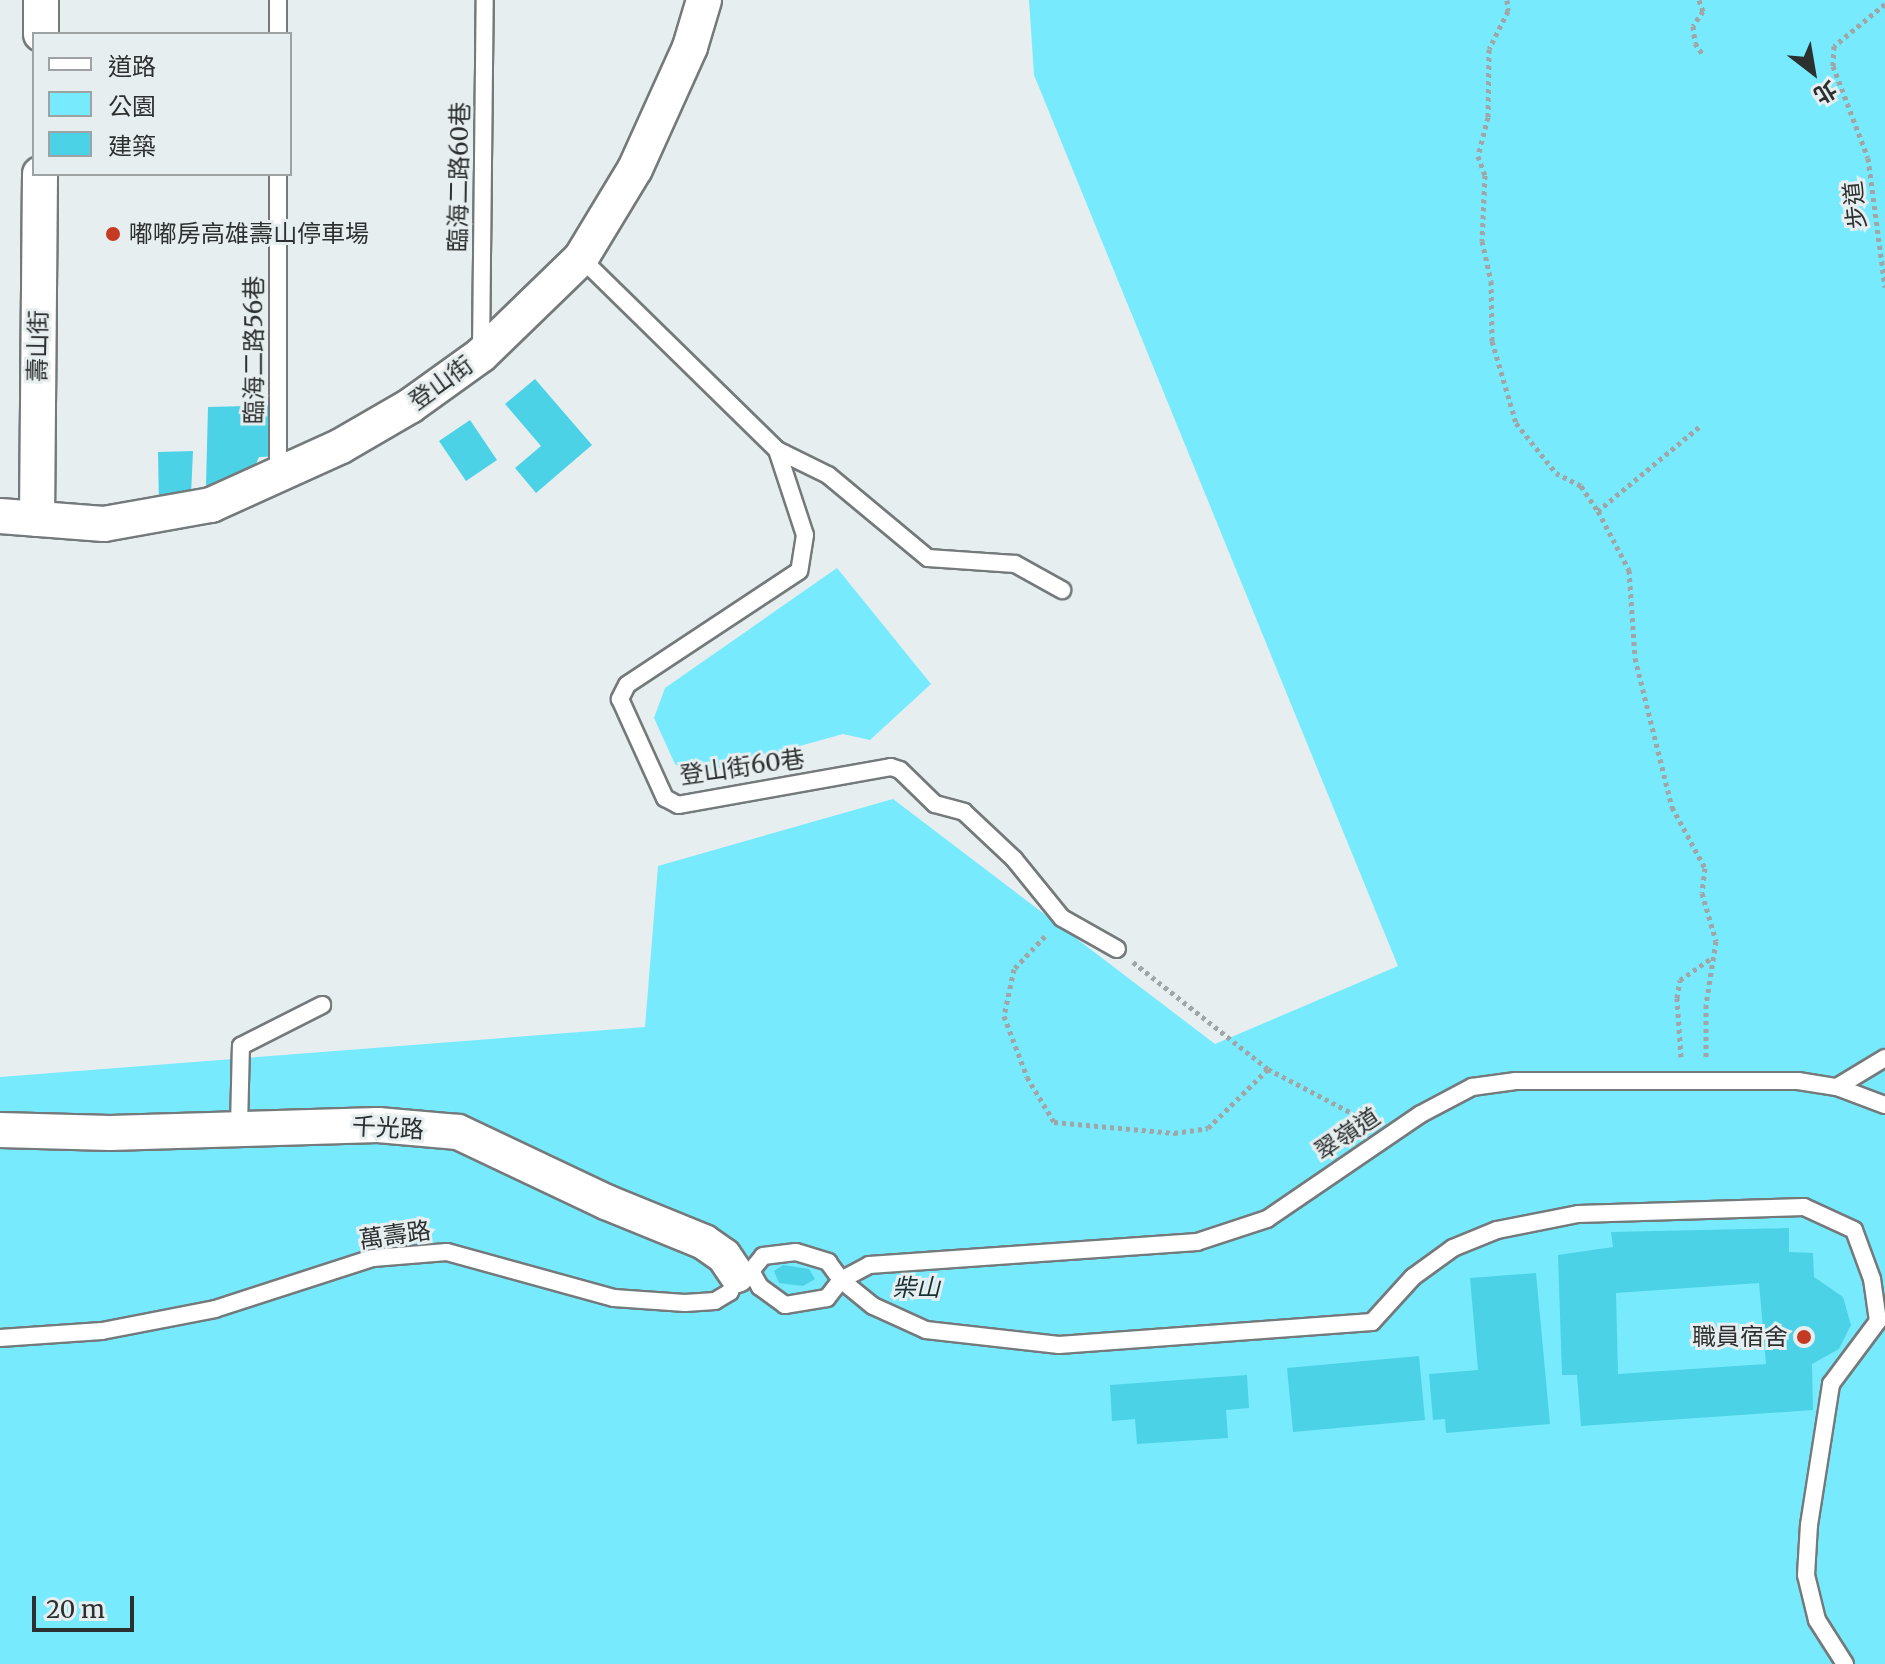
<!DOCTYPE html>
<html>
<head>
<meta charset="utf-8">
<style>
	body { margin:0 }
	#map { position:relative; width:1885px; height:1664px; overflow:hidden; background:#e7eeef; font-family:Merriweather,"Noto Sans TC",serif }
	div>[style] { position:absolute }
	[style*='--x'] { left:calc(var(--x)*1px); top:calc(var(--y)*1px); width:calc(var(--w)*1px); rotate:calc(var(--a)*1deg) }
	.green>* { inset:0; background:#77eafd }
	.building>* { inset:0; background:#4cd2e6 }
	.path>* { height:5px; margin-top:-2.5px; transform-origin:0; background:repeating-linear-gradient(90deg,#a0a5a6 0 4px,transparent 0 8px) }
	.roads { filter:drop-shadow(2px 0 #747a7b) drop-shadow(-2px 0 #747a7b) drop-shadow(0 2px #747a7b) drop-shadow(0 -2px #747a7b) }
	.service>* { height:16px; margin:-8px; padding:0 8px; transform-origin:8px; border-radius:8px; background:#fff }
	.minor>* { height:34px; margin:-17px; padding:0 17px; transform-origin:17px; border-radius:17px; background:#fff }
	.dots>* { width:22px; height:22px; translate:-50% -50%; box-sizing:border-box; border:4px solid #e7eeef; border-radius:50% }
	span { translate:-50% -50%; white-space:nowrap; text-align:center; line-height:1.15; -webkit-text-stroke:6px #e7eeef; paint-order:stroke }
	.street-label { font-size:24px; color:#2d3030 }
	.poi-label { font-size:24px; color:#2d3030 }
	.left { translate:0 -50%; text-align:left }
	.right { translate:-100% -50%; text-align:right }
	.park-label { font-size:24px; color:#182f33; font-style:italic }
	.legend { position:absolute; left:32px; top:32px; width:260px; height:144px; box-sizing:border-box; background:#e7eeef; border:2px solid #9da2a3; margin:0; padding:10px 14px; list-style:none; font-size:24px; color:#2d3030 }
	.legend li { display:flex; align-items:center; gap:16px; height:40px }
	.legend b { width:40px; border:2px solid #9da2a3 }
	.north { position:absolute; left:1773px; top:32px; width:80px; height:80px; -webkit-text-stroke:6px #e7eeef; paint-order:stroke; rotate:149deg; font-size:22px; font-weight:700; line-height:32px; text-align:center; color:#2d3030 }
	.north::after { content:''; display:block; margin:auto; width:28px; height:36px; background:#2d3030; clip-path:polygon(50% 0,100% 100%,50% 72%,0 100%) }
	.scale { position:absolute; left:32px; top:1596px; width:102px; height:36px; box-sizing:border-box; border:4px solid #2d3030; border-top:0; padding-left:10px; font-size:24px; line-height:28px; white-space:nowrap; color:#2d3030; -webkit-text-stroke:6px #e7eeef; paint-order:stroke }
</style>
</head>
<body>
<div id="map">
	<div class="green">
		<div style="clip-path:polygon(1029px 0,1885px 0,1885px 1664px,0 1664px,0 1077px,645px 1027px,658px 866px,893px 799px,1215px 1044px,1398px 966px,1034px 75px)"></div>
		<div style="clip-path:polygon(837px 568px,931px 684px,870px 740px,843px 734px,691px 776px,675px 764px,654px 718px,665px 688px)"></div>
	</div>
	<div class="building">
		<div style="clip-path:polygon(535px 379px,592px 445px,536px 493px,515px 468px,541px 446px,505px 404px)"></div>
		<div style="clip-path:polygon(282px 405px,283px 456px,259px 457px,250px 477px,206px 486px,208px 407px)"></div>
		<div style="clip-path:polygon(470px 420px,497px 460px,466px 481px,439px 441px)"></div>
		<div style="clip-path:polygon(193px 451px,191px 495px,159px 507px,158px 452px)"></div>
		<div style="clip-path:polygon(evenodd,1789px 1228px,1789px 1252px,1813px 1253px,1814px 1277px,1843px 1297px,1851px 1325px,1839px 1349px,1812px 1364px,1813px 1410px,1581px 1426px,1577px 1375px,1562px 1375px,1558px 1255px,1613px 1247px,1611px 1232px,1789px 1228px,1759px 1283px,1766px 1364px,1618px 1374px,1616px 1293px,1759px 1283px)"></div>
		<div style="clip-path:polygon(783px 1265px,809px 1269px,815px 1279px,803px 1286px,779px 1283px,774px 1271px)"></div>
		<div style="clip-path:polygon(1536px 1273px,1550px 1424px,1446px 1433px,1445px 1419px,1433px 1420px,1429px 1374px,1478px 1370px,1470px 1278px)"></div>
		<div style="clip-path:polygon(1419px 1356px,1425px 1420px,1293px 1432px,1287px 1368px)"></div>
		<div style="clip-path:polygon(1247px 1375px,1249px 1408px,1226px 1410px,1228px 1438px,1137px 1444px,1135px 1419px,1112px 1421px,1110px 1385px)"></div>
	</div>
	<div class="path">
		<div style="--x:1507;--y:0;--w:11;--a:85"></div>
		<div style="--x:1508;--y:11;--w:42;--a:116.6"></div>
		<div style="--x:1489;--y:49;--w:68;--a:90.8"></div>
		<div style="--x:1488;--y:117;--w:40;--a:104.4"></div>
		<div style="--x:1478;--y:156;--w:20;--a:70"></div>
		<div style="--x:1485;--y:175;--w:66;--a:92.6"></div>
		<div style="--x:1482;--y:241;--w:41;--a:77.3"></div>
		<div style="--x:1491;--y:281;--w:60;--a:89"></div>
		<div style="--x:1492;--y:341;--w:85;--a:73.7"></div>
		<div style="--x:1516;--y:423;--w:64;--a:51.3"></div>
		<div style="--x:1556;--y:473;--w:28;--a:27"></div>
		<div style="--x:1581;--y:486;--w:30;--a:56"></div>
		<div style="--x:1699;--y:0;--w:12;--a:70"></div>
		<div style="--x:1703;--y:11;--w:18;--a:124"></div>
		<div style="--x:1693;--y:26;--w:17;--a:83"></div>
		<div style="--x:1695;--y:43;--w:14;--a:56"></div>
		<div style="--x:1885;--y:4;--w:66;--a:140.5"></div>
		<div style="--x:1834;--y:46;--w:20;--a:93"></div>
		<div style="--x:1833;--y:66;--w:98;--a:69.2"></div>
		<div style="--x:1868;--y:158;--w:130;--a:82.5"></div>
		<div style="--x:1699;--y:427;--w:131;--a:140.3"></div>
		<div style="--x:1598;--y:511;--w:67;--a:62.3"></div>
		<div style="--x:1629;--y:570;--w:88;--a:86.1"></div>
		<div style="--x:1635;--y:658;--w:154;--a:76.1"></div>
		<div style="--x:1672;--y:807;--w:69;--a:61.6"></div>
		<div style="--x:1705;--y:868;--w:25;--a:97"></div>
		<div style="--x:1702;--y:893;--w:50;--a:73.7"></div>
		<div style="--x:1716;--y:941;--w:65;--a:98.9"></div>
		<div style="--x:1706;--y:1005;--w:52;--a:90"></div>
		<div style="--x:1045;--y:936;--w:45;--a:133.2"></div>
		<div style="--x:1014;--y:969;--w:48;--a:102"></div>
		<div style="--x:1004;--y:1016;--w:65;--a:69.3"></div>
		<div style="--x:1027;--y:1077;--w:52;--a:59"></div>
		<div style="--x:1054;--y:1122;--w:121;--a:5.2"></div>
		<div style="--x:1174;--y:1133;--w:34;--a:-8"></div>
		<div style="--x:1208;--y:1128;--w:84;--a:-44.5"></div>
		<div style="--x:1133;--y:962;--w:172;--a:38.4"></div>
		<div style="--x:1268;--y:1069;--w:114;--a:27.7"></div>
		<div style="--x:1681;--y:1057;--w:59;--a:-93.9"></div>
		<div style="--x:1677;--y:998;--w:18;--a:-81"></div>
		<div style="--x:1680;--y:980;--w:38;--a:-35"></div>
	</div>
	<div class="roads">
		<div class="service">
			<div style="--x:278;--y:0;--w:34;--a:90"></div>
			<div style="--x:278;--y:174;--w:302;--a:90"></div>
			<div style="--x:581;--y:258;--w:274;--a:44.4"></div>
			<div style="--x:777;--y:450;--w:89;--a:71.8"></div>
			<div style="--x:805;--y:535;--w:36;--a:99"></div>
			<div style="--x:799;--y:571;--w:206;--a:146.5"></div>
			<div style="--x:627;--y:685;--w:16;--a:117"></div>
			<div style="--x:620;--y:699;--w:109;--a:65.6"></div>
			<div style="--x:665;--y:798;--w:15;--a:28"></div>
			<div style="--x:678;--y:805;--w:216;--a:-10.1"></div>
			<div style="--x:891;--y:767;--w:9;--a:18"></div>
			<div style="--x:900;--y:770;--w:49;--a:44.2"></div>
			<div style="--x:935;--y:804;--w:30;--a:15"></div>
			<div style="--x:964;--y:812;--w:69;--a:43.2"></div>
			<div style="--x:1014;--y:859;--w:76;--a:50.9"></div>
			<div style="--x:1062;--y:918;--w:63;--a:29.4"></div>
			<div style="--x:481;--y:353;--w:353;--a:-89.4"></div>
			<div style="--x:777;--y:450;--w:57;--a:26.1"></div>
			<div style="--x:828;--y:475;--w:130;--a:39.7"></div>
			<div style="--x:928;--y:558;--w:87;--a:3.9"></div>
			<div style="--x:1015;--y:564;--w:54;--a:29"></div>
			<div style="--x:1837;--y:1087;--w:56;--a:-31.1"></div>
			<div style="--x:239;--y:1126;--w:80;--a:-88.6"></div>
			<div style="--x:241;--y:1046;--w:91;--a:-26.8"></div>
			<div style="--x:0;--y:1338;--w:102;--a:-3.9"></div>
			<div style="--x:102;--y:1331;--w:115;--a:-11"></div>
			<div style="--x:215;--y:1309;--w:166;--a:-17.9"></div>
			<div style="--x:373;--y:1258;--w:74;--a:-4.6"></div>
			<div style="--x:447;--y:1252;--w:173;--a:15.4"></div>
			<div style="--x:614;--y:1298;--w:71;--a:4"></div>
			<div style="--x:685;--y:1303;--w:30;--a:-4"></div>
			<div style="--x:715;--y:1301;--w:17;--a:-31"></div>
			<div style="--x:730;--y:1292;--w:18;--a:-68"></div>
			<div style="--x:737;--y:1275;--w:15;--a:-16"></div>
			<div style="--x:751;--y:1271;--w:19;--a:-51"></div>
			<div style="--x:763;--y:1256;--w:33;--a:-7"></div>
			<div style="--x:796;--y:1252;--w:34;--a:17"></div>
			<div style="--x:828;--y:1262;--w:22;--a:54"></div>
			<div style="--x:841;--y:1280;--w:23;--a:128"></div>
			<div style="--x:827;--y:1298;--w:43;--a:170.5"></div>
			<div style="--x:785;--y:1305;--w:31;--a:-144"></div>
			<div style="--x:760;--y:1287;--w:18;--a:-119"></div>
			<div style="--x:1845;--y:1664;--w:52;--a:-122.5"></div>
			<div style="--x:1817;--y:1620;--w:46;--a:-103.7"></div>
			<div style="--x:1806;--y:1575;--w:50;--a:-86.6"></div>
			<div style="--x:1809;--y:1525;--w:143;--a:-81.1"></div>
			<div style="--x:1831;--y:1384;--w:79;--a:-53.3"></div>
			<div style="--x:1878;--y:1321;--w:42;--a:-98.1"></div>
			<div style="--x:1872;--y:1279;--w:52;--a:-110.2"></div>
			<div style="--x:1854;--y:1230;--w:55;--a:-155.3"></div>
			<div style="--x:1804;--y:1207;--w:226;--a:178.2"></div>
			<div style="--x:1578;--y:1214;--w:83;--a:168.8"></div>
			<div style="--x:1497;--y:1230;--w:48;--a:157.8"></div>
			<div style="--x:1453;--y:1248;--w:49;--a:144.1"></div>
			<div style="--x:1413;--y:1277;--w:61;--a:132.3"></div>
			<div style="--x:1372;--y:1322;--w:314;--a:175.8"></div>
			<div style="--x:1059;--y:1345;--w:134;--a:-173.6"></div>
			<div style="--x:926;--y:1330;--w:58;--a:-155.6"></div>
			<div style="--x:873;--y:1306;--w:41;--a:-140.9"></div>
			<div style="--x:841;--y:1280;--w:32;--a:-28"></div>
			<div style="--x:869;--y:1265;--w:329;--a:-4"></div>
			<div style="--x:1197;--y:1242;--w:74;--a:-18.2"></div>
			<div style="--x:1267;--y:1219;--w:186;--a:-34.3"></div>
			<div style="--x:1421;--y:1114;--w:58;--a:-27.9"></div>
			<div style="--x:1472;--y:1087;--w:44;--a:-7.8"></div>
			<div style="--x:1516;--y:1081;--w:282;--a:0"></div>
			<div style="--x:1798;--y:1081;--w:39;--a:9"></div>
			<div style="--x:1837;--y:1087;--w:51;--a:20.6"></div>
		</div>
		<div class="minor">
			<div style="--x:41;--y:34;--w:34;--a:-90"></div>
			<div style="--x:0;--y:516;--w:104;--a:4.4"></div>
			<div style="--x:104;--y:524;--w:109;--a:-10.1"></div>
			<div style="--x:211;--y:505;--w:143;--a:-24.4"></div>
			<div style="--x:341;--y:446;--w:80;--a:-30.1"></div>
			<div style="--x:410;--y:406;--w:87;--a:-35.7"></div>
			<div style="--x:481;--y:355;--w:139;--a:-44.1"></div>
			<div style="--x:581;--y:258;--w:104;--a:-58.8"></div>
			<div style="--x:635;--y:169;--w:134;--a:-65.7"></div>
			<div style="--x:690;--y:47;--w:49;--a:-73.4"></div>
			<div style="--x:37;--y:519;--w:345;--a:-89.5"></div>
			<div style="--x:0;--y:1130;--w:110;--a:1.6"></div>
			<div style="--x:110;--y:1133;--w:268;--a:-1.7"></div>
			<div style="--x:378;--y:1125;--w:80;--a:5"></div>
			<div style="--x:458;--y:1132;--w:164;--a:25.3"></div>
			<div style="--x:606;--y:1202;--w:106;--a:22.2"></div>
			<div style="--x:704;--y:1242;--w:24;--a:35"></div>
			<div style="--x:724;--y:1256;--w:23;--a:56"></div>
		</div>
	</div>
	<div class="dots">
		<div style="left:113px;top:234px;background:#c53a23"></div>
		<div style="left:1804px;top:1337px;background:#c53a23"></div>
	</div>
	<div class="street-label">
		<span style="left:459px;top:177px;rotate:-89deg">臨海二路60巷</span>
		<span style="left:1855px;top:205px;rotate:-96deg">步道</span>
		<span style="left:38px;top:346px;rotate:-89deg">壽山街</span>
		<span style="left:254px;top:350px;rotate:-90deg">臨海二路56巷</span>
		<span style="left:441px;top:383px;rotate:-36deg">登山街</span>
		<span style="left:742px;top:767px;rotate:-8deg">登山街60巷</span>
		<span style="left:388px;top:1128px;rotate:3deg">千光路</span>
		<span style="left:1347px;top:1134px;rotate:-34deg">翠嶺道</span>
		<span style="left:395px;top:1235px;rotate:-8deg">萬壽路</span>
	</div>
	<div class="poi-label">
		<span class="left" style="left:129px;top:234px">嘟嘟房高雄壽山停車場</span>
		<span class="right" style="left:1788px;top:1337px">職員宿舍</span>
	</div>
	<div class="park-label">
		<span style="left:916px;top:1288px">柴山</span>
	</div>
	<ul class="legend">
	<li><b style="height:10px;background:#fff"></b>道路</li>
	<li><b style="height:22px;background:#77eafd"></b>公園</li>
	<li><b style="height:22px;background:#4cd2e6"></b>建築</li>
	</ul>
	<div class="north">北</div>
	<div class="scale">20 m</div>
</div>
</body>
</html>
